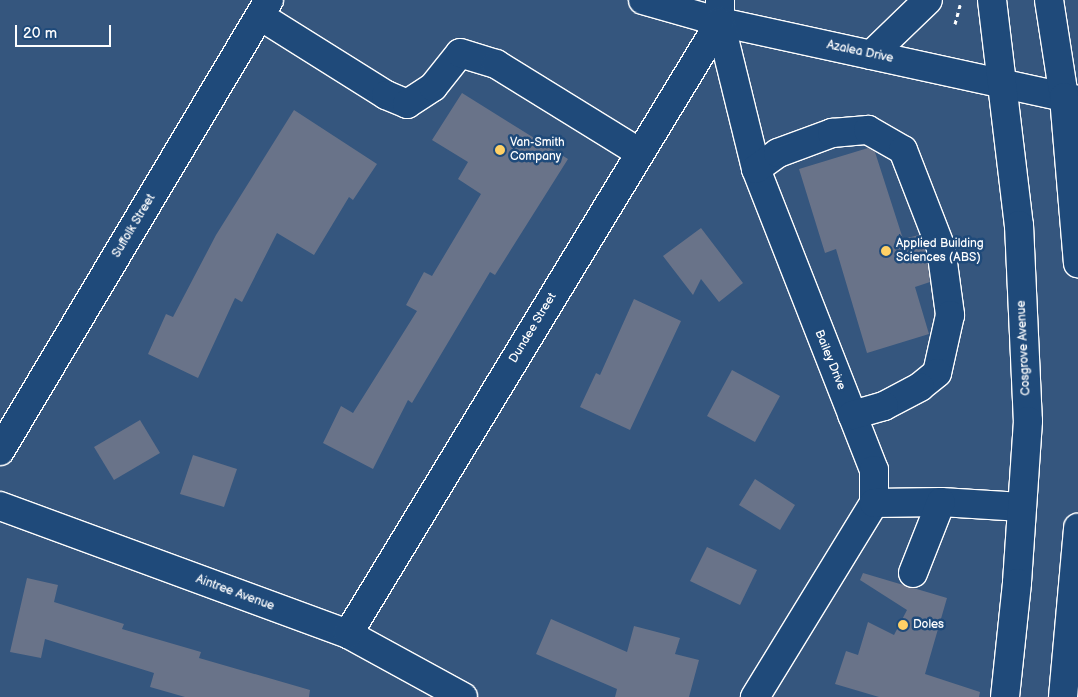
<!DOCTYPE html>
<html>
<head>
<meta charset="utf-8">
<style>
	body { margin:0 }
	#map { position:relative; width:1078px; height:697px; overflow:hidden; background:#35567e; font-family:"Balsamiq Sans",sans-serif }
	div>[style] { position:absolute }
	[style*='--x'] { left:calc(var(--x)*1px); top:calc(var(--y)*1px); width:calc(var(--w)*1px); rotate:calc(var(--a)*1deg) }
	.building>* { inset:0; background:#697389 }
	.path>* { height:3px; margin-top:-1.5px; transform-origin:0; background:repeating-linear-gradient(90deg,#fff 0 4px,transparent 0 8px) }
	.roads { filter:drop-shadow(1px 0 #fff) drop-shadow(-1px 0 #fff) drop-shadow(0 1px #fff) drop-shadow(0 -1px #fff) }
	.minor>* { height:28px; margin:-14px; padding:0 14px; transform-origin:14px; border-radius:14px; background:#1f4a7a }
	.major>* { height:28px; margin:-14px; padding:0 14px; transform-origin:14px; border-radius:14px; background:#1f4a7a }
	.dots>* { width:14px; height:14px; translate:-50% -50%; box-sizing:border-box; border:2px solid #1f4a7a; border-radius:50% }
	span { translate:-50% -50%; white-space:nowrap; text-align:center; line-height:1.15; -webkit-text-stroke:5px #1f4a7a; paint-order:stroke }
	.street-label { font-size:12px; color:#fff }
	.poi-label { font-size:12px; color:#fff }
	.left { translate:0 -50%; text-align:left }
	.scale { position:absolute; left:15px; top:25px; width:96px; height:22px; box-sizing:border-box; border:2px solid #fff; border-top:0; padding-left:6px; font-size:15px; line-height:18px; white-space:nowrap; color:#fff; -webkit-text-stroke:4px #1f4a7a; paint-order:stroke }
</style>
</head>
<body>
<div id="map">
	<div class="building">
		<div style="clip-path:polygon(462px 93px,568px 159px,495px 275px,490px 272px,412px 403px,408px 400px,373px 469px,323px 443px,341px 406px,353px 413px,417px 311px,406px 305px,424px 272px,432px 276px,481px 194px,458px 179px,468px 162px,432px 140px)"></div>
		<div style="clip-path:polygon(294px 110px,377px 164px,353px 200px,349px 197px,314px 255px,277px 233px,242px 302px,235px 298px,198px 378px,148px 354px,166px 314px,173px 317px,216px 235px)"></div>
		<div style="clip-path:polygon(868px 148px,875px 152px,903px 239px,919px 235px,926px 252px,930px 282px,915px 287px,929px 334px,867px 353px,836px 249px,825px 253px,799px 169px)"></div>
		<div style="clip-path:polygon(701px 228px,743px 283px,719px 302px,701px 279px,693px 295px,663px 256px)"></div>
		<div style="clip-path:polygon(634px 299px,681px 321px,630px 430px,580px 407px,596px 373px,600px 375px)"></div>
		<div style="clip-path:polygon(732px 370px,780px 396px,755px 442px,707px 416px)"></div>
		<div style="clip-path:polygon(140px 420px,160px 453px,114px 480px,94px 447px)"></div>
		<div style="clip-path:polygon(193px 455px,237px 469px,224px 507px,180px 494px)"></div>
		<div style="clip-path:polygon(755px 479px,795px 505px,780px 530px,739px 505px)"></div>
		<div style="clip-path:polygon(707px 547px,757px 570px,740px 605px,690px 581px)"></div>
		<div style="clip-path:polygon(863px 573px,947px 598px,925px 674px,980px 692px,979px 697px,879px 697px,835px 684px,846px 651px,858px 655px,868px 622px,894px 635px,907px 610px,860px 580px)"></div>
		<div style="clip-path:polygon(27px 578px,58px 585px,54px 602px,124px 624px,122px 629px,201px 652px,199px 658px,310px 690px,309px 697px,185px 697px,150px 687px,154px 673px,45px 639px,41px 658px,10px 652px)"></div>
		<div style="clip-path:polygon(551px 619px,627px 652px,634px 626px,680px 638px,675px 654px,699px 660px,689px 697px,615px 697px,617px 689px,536px 654px)"></div>
	</div>
	<div class="path">
		<div style="--x:955;--y:24;--w:20;--a:-75"></div>
	</div>
	<div class="roads">
		<div class="minor">
			<div style="--x:643;--y:0;--w:80;--a:15.9"></div>
			<div style="--x:720;--y:22;--w:366;--a:12.3"></div>
			<div style="--x:720;--y:0;--w:22;--a:90"></div>
			<div style="--x:720;--y:22;--w:151;--a:76.2"></div>
			<div style="--x:756;--y:169;--w:323;--a:68.6"></div>
			<div style="--x:874;--y:470;--w:33;--a:90"></div>
			<div style="--x:874;--y:503;--w:228;--a:121.5"></div>
			<div style="--x:260;--y:16;--w:149;--a:32.1"></div>
			<div style="--x:386;--y:95;--w:23;--a:23"></div>
			<div style="--x:407;--y:104;--w:31;--a:-33"></div>
			<div style="--x:433;--y:87;--w:43;--a:-51.5"></div>
			<div style="--x:460;--y:53;--w:38;--a:17"></div>
			<div style="--x:496;--y:64;--w:169;--a:31.7"></div>
			<div style="--x:756;--y:169;--w:27;--a:-36"></div>
			<div style="--x:778;--y:153;--w:58;--a:-20.3"></div>
			<div style="--x:832;--y:133;--w:36;--a:-5"></div>
			<div style="--x:868;--y:130;--w:40;--a:29.7"></div>
			<div style="--x:903;--y:150;--w:105;--a:68.8"></div>
			<div style="--x:941;--y:248;--w:68;--a:82.3"></div>
			<div style="--x:950;--y:315;--w:59;--a:102.6"></div>
			<div style="--x:937;--y:373;--w:22;--a:141"></div>
			<div style="--x:920;--y:387;--w:41;--a:152.2"></div>
			<div style="--x:884;--y:406;--w:33;--a:164"></div>
			<div style="--x:0;--y:451;--w:525;--a:-59.19"></div>
			<div style="--x:874;--y:503;--w:67;--a:-0.9"></div>
			<div style="--x:941;--y:502;--w:81;--a:3.5"></div>
			<div style="--x:0;--y:506;--w:371;--a:20.2"></div>
			<div style="--x:348;--y:634;--w:131;--a:28.7"></div>
			<div style="--x:913;--y:573;--w:76;--a:-68.5"></div>
			<div style="--x:348;--y:634;--w:716;--a:-58.71"></div>
		</div>
		<div class="major">
			<div style="--x:992;--y:0;--w:227;--a:83.2"></div>
			<div style="--x:1019;--y:225;--w:196;--a:87.4"></div>
			<div style="--x:1028;--y:421;--w:162;--a:93.9"></div>
			<div style="--x:1017;--y:583;--w:115;--a:96"></div>
			<div style="--x:1049;--y:0;--w:98;--a:81.2"></div>
			<div style="--x:1064;--y:97;--w:167;--a:85.2"></div>
			<div style="--x:871;--y:55;--w:79;--a:-44"></div>
			<div style="--x:1063;--y:697;--w:170;--a:-84.9"></div>
		</div>
	</div>
	<div class="dots">
		<div style="left:500px;top:150px;background:#ffd166"></div>
		<div style="left:886px;top:251px;background:#ffd166"></div>
		<div style="left:903px;top:625px;background:#ffd166"></div>
	</div>
	<div class="street-label">
		<span style="left:860px;top:52px;rotate:12deg">Azalea Drive</span>
		<span style="left:134px;top:226px;rotate:-59deg">Suffolk Street</span>
		<span style="left:533px;top:328px;rotate:-59deg">Dundee Street</span>
		<span style="left:1024px;top:348px;rotate:-93deg">Cosgrove Avenue</span>
		<span style="left:830px;top:360px;rotate:68deg">Bailey Drive</span>
		<span style="left:235px;top:593px;rotate:20deg">Aintree Avenue</span>
	</div>
	<div class="poi-label">
		<span class="left" style="left:510px;top:150px">Van-Smith<br>Company</span>
		<span class="left" style="left:896px;top:251px">Applied Building<br>Sciences (ABS)</span>
		<span class="left" style="left:913px;top:625px">Doles</span>
	</div>
	<div class="scale">20 m</div>
</div>
</body>
</html>
